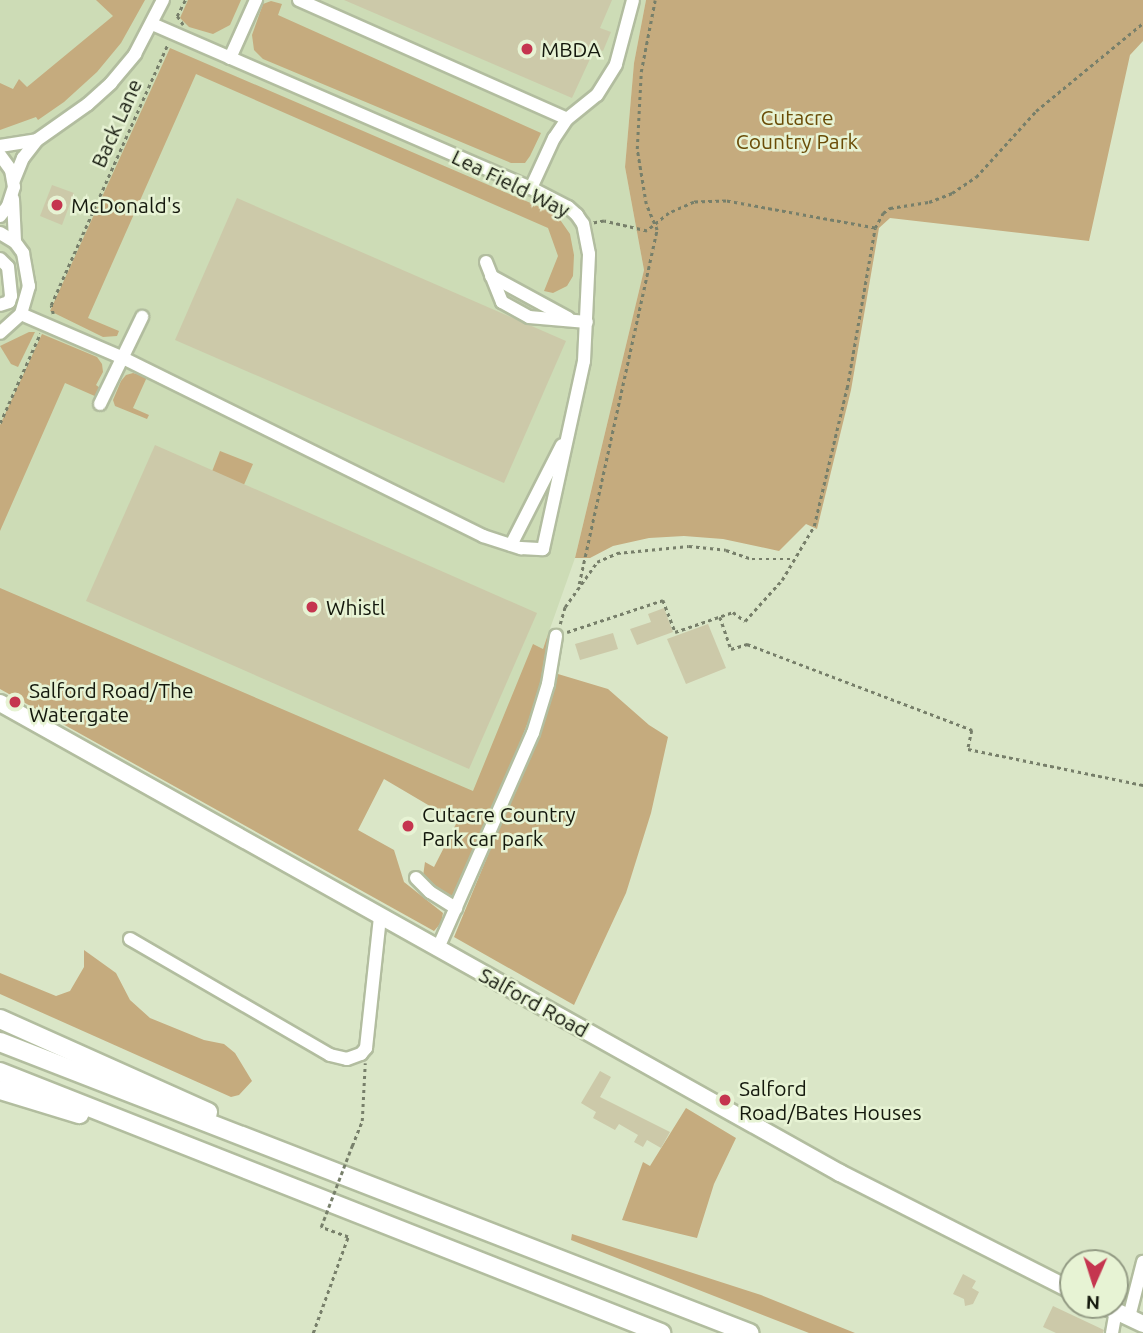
<!DOCTYPE html>
<html>
<head>
<meta charset="utf-8">
<style>
	body { margin:0 }
	#map { position:relative; width:1143px; height:1333px; overflow:hidden; background:#dae6c7; font-family:Ubuntu,sans-serif }
	div>[style] { position:absolute }
	[style*='--x'] { left:calc(var(--x)*1px); top:calc(var(--y)*1px); width:calc(var(--w)*1px); rotate:calc(var(--a)*1deg) }
	.built>* { inset:0; background:#cddcb6 }
	.green>* { inset:0; background:#c5ab7e }
	.building>* { inset:0; background:#ccc9a9 }
	.path>* { height:2.5px; margin-top:-1.25px; transform-origin:0; background:repeating-linear-gradient(90deg,#777f6a 0 3.5px,transparent 0 7px) }
	.roads { filter:drop-shadow(2px 0 #b2bd9f) drop-shadow(-2px 0 #b2bd9f) drop-shadow(0 2px #b2bd9f) drop-shadow(0 -2px #b2bd9f) }
	.minor>* { height:12px; margin:-6px; padding:0 6px; transform-origin:6px; border-radius:6px; background:#fff }
	.major>* { height:16px; margin:-8px; padding:0 8px; transform-origin:8px; border-radius:8px; background:#fff }
	.highway>* { height:18px; margin:-9px; padding:0 9px; transform-origin:9px; border-radius:9px; background:#fff }
	.path-bridge>* { height:2.5px; margin-top:-1.25px; transform-origin:0; background:repeating-linear-gradient(90deg,#777f6a 0 3.5px,transparent 0 7px) }
	.dots>* { width:19px; height:19px; translate:-50% -50%; box-sizing:border-box; border:4px solid #e7f3d4; border-radius:50% }
	span { translate:-50% -50%; white-space:nowrap; text-align:center; line-height:1.15; -webkit-text-stroke:5px #e7f3d4; paint-order:stroke }
	.poi-label { font-size:21px; color:#14180d }
	.left { translate:0 -50%; text-align:left }
	.park-label { font-size:21px; color:#6a4c07 }
	.street-label { font-size:21px; color:#14180d }
	.north { position:absolute; left:1059px; top:1249px; width:70px; height:70px; box-sizing:border-box; background:#e7f3d4; border:2px solid #939b84; border-radius:50%; rotate:183deg; font-size:19px; font-weight:700; line-height:28px; text-align:center; color:#14180d }
	.north::after { content:''; display:block; margin:auto; width:24px; height:32px; background:#c5354f; clip-path:polygon(50% 0,100% 100%,50% 72%,0 100%) }
</style>
</head>
<body>
<div id="map">
	<div class="built">
		<div style="clip-path:polygon(0 0,646px 0,634px 63px,625px 167px,644px 270px,575px 558px,493px 790px,473px 807px,0 601px)"></div>
	</div>
	<div class="green">
		<div style="clip-path:polygon(96px 0,145px 0,121px 43px,97px 72px,64px 102px,38px 120px,36px 117px,0 130px,0 83px,13px 89px,19px 79px,27px 87px,113px 16px)"></div>
		<div style="clip-path:polygon(188px 0,241px 0,230px 25px,213px 34px,189px 27px,180px 18px)"></div>
		<div style="clip-path:polygon(646px 0,1143px 0,1143px 41px,1130px 55px,1089px 241px,890px 218px,879px 228px,851px 390px,817px 529px,806px 524px,779px 551px,723px 539px,684px 536px,649px 538px,613px 546px,590px 558px,575px 558px,644px 270px,625px 167px,634px 63px)"></div>
		<div style="clip-path:polygon(271px 1px,282px 4px,278px 15px,541px 133px,530px 156px,525px 163px,511px 163px,263px 59px,254px 50px,252px 35px,263px 4px)"></div>
		<div style="clip-path:polygon(170px 48px,556px 214px,570px 234px,574px 255px,573px 276px,567px 286px,553px 293px,544px 291px,558px 256px,548px 228px,196px 74px,88px 318px,119px 331px,117px 336px,103px 337px,50px 311px)"></div>
		<div style="clip-path:polygon(29px 332px,35px 332px,18px 367px,11px 364px,0 346px)"></div>
		<div style="clip-path:polygon(42px 334px,97px 357px,102px 364px,103px 372px,96px 385px,100px 388px,97px 397px,65px 383px,0 531px,0 425px)"></div>
		<div style="clip-path:polygon(133px 373px,147px 377px,133px 408px,149px 415px,147px 419px,115px 406px,113px 400px,121px 381px,126px 375px)"></div>
		<div style="clip-path:polygon(220px 451px,253px 464px,243px 487px,211px 474px)"></div>
		<div style="clip-path:polygon(0 588px,473px 791px,533px 644px,543px 649px,548px 634px,544px 682px,458px 898px,448px 900px,419px 877px,423px 876px,425px 862px,434px 867px,457px 822px,384px 779px,358px 830px,394px 850px,404px 882px,443px 913px,441px 923px,434px 931px,0 689px)"></div>
		<div style="clip-path:polygon(558px 674px,608px 689px,649px 725px,668px 737px,651px 813px,626px 893px,574px 1005px,454px 937px,546px 715px)"></div>
		<div style="clip-path:polygon(84px 950px,116px 973px,130px 1000px,150px 1018px,204px 1040px,224px 1044px,235px 1053px,252px 1081px,239px 1095px,231px 1097px,0 994px,0 973px,56px 996px,70px 991px,84px 967px)"></div>
		<div style="clip-path:polygon(686px 1108px,736px 1138px,714px 1184px,697px 1238px,622px 1220px,643px 1162px,650px 1166px)"></div>
		<div style="clip-path:polygon(572px 1234px,761px 1295px,855px 1333px,809px 1333px,571px 1240px)"></div>
	</div>
	<div class="building">
		<div style="clip-path:polygon(344px 0,612px 0,600px 28px,611px 32px,603px 51px,595px 48px,572px 98px)"></div>
		<div style="clip-path:polygon(52px 185px,74px 193px,62px 225px,40px 216px)"></div>
		<div style="clip-path:polygon(237px 198px,566px 341px,504px 483px,175px 340px)"></div>
		<div style="clip-path:polygon(155px 445px,537px 613px,469px 769px,86px 601px)"></div>
		<div style="clip-path:polygon(664px 608px,673px 632px,637px 645px,630px 629px,651px 622px,648px 614px)"></div>
		<div style="clip-path:polygon(708px 624px,726px 668px,686px 684px,667px 639px)"></div>
		<div style="clip-path:polygon(613px 633px,618px 649px,580px 660px,575px 644px)"></div>
		<div style="clip-path:polygon(600px 1071px,611px 1077px,600px 1097px,670px 1132px,661px 1148px,647px 1140px,643px 1147px,634px 1142px,638px 1135px,619px 1124px,615px 1130px,593px 1118px,596px 1112px,581px 1103px)"></div>
		<div style="clip-path:polygon(963px 1274px,976px 1281px,972px 1288px,979px 1292px,973px 1304px,965px 1306px,964px 1299px,953px 1294px)"></div>
		<div style="clip-path:polygon(1053px 1306px,1104px 1330px,1103px 1333px,1056px 1333px,1043px 1327px)"></div>
	</div>
	<div class="path">
		<div style="--x:183;--y:25;--w:11;--a:-124"></div>
		<div style="--x:177;--y:16;--w:18;--a:-63"></div>
		<div style="--x:875;--y:228;--w:17;--a:-62"></div>
		<div style="--x:883;--y:213;--w:9;--a:-36"></div>
		<div style="--x:890;--y:208;--w:39;--a:-9"></div>
		<div style="--x:929;--y:202;--w:25;--a:-21"></div>
		<div style="--x:952;--y:193;--w:29;--a:-34"></div>
		<div style="--x:976;--y:177;--w:89;--a:-47.7"></div>
		<div style="--x:1036;--y:111;--w:139;--a:-39.4"></div>
		<div style="--x:53;--y:314;--w:9;--a:-103"></div>
		<div style="--x:51;--y:305;--w:286;--a:-65.9"></div>
		<div style="--x:0;--y:423;--w:98;--a:-65.8"></div>
		<div style="--x:579;--y:584;--w:362;--a:-77.6"></div>
		<div style="--x:657;--y:230;--w:28;--a:-113"></div>
		<div style="--x:646;--y:204;--w:56;--a:-99.3"></div>
		<div style="--x:637;--y:149;--w:77;--a:-87"></div>
		<div style="--x:641;--y:72;--w:73;--a:-79"></div>
		<div style="--x:720;--y:617;--w:34;--a:71"></div>
		<div style="--x:731;--y:649;--w:17;--a:-17"></div>
		<div style="--x:747;--y:644;--w:241;--a:20.9"></div>
		<div style="--x:972;--y:730;--w:19;--a:102"></div>
		<div style="--x:968;--y:749;--w:179;--a:11.6"></div>
		<div style="--x:560;--y:624;--w:18;--a:-74"></div>
		<div style="--x:565;--y:607;--w:55;--a:-54.6"></div>
		<div style="--x:597;--y:562;--w:22;--a:-24"></div>
		<div style="--x:617;--y:553;--w:72;--a:-5.6"></div>
		<div style="--x:689;--y:546;--w:37;--a:6"></div>
		<div style="--x:726;--y:550;--w:28;--a:19"></div>
		<div style="--x:752;--y:559;--w:41;--a:0"></div>
		<div style="--x:567;--y:632;--w:101;--a:-18.4"></div>
		<div style="--x:663;--y:600;--w:34;--a:69"></div>
		<div style="--x:675;--y:632;--w:61;--a:-19"></div>
		<div style="--x:733;--y:612;--w:15;--a:37"></div>
		<div style="--x:745;--y:621;--w:55;--a:-47.9"></div>
		<div style="--x:782;--y:580;--w:63;--a:-59.3"></div>
		<div style="--x:814;--y:526;--w:142;--a:-76.6"></div>
		<div style="--x:847;--y:388;--w:162;--a:-80.1"></div>
		<div style="--x:875;--y:228;--w:151;--a:-169.7"></div>
		<div style="--x:726;--y:201;--w:32;--a:178"></div>
		<div style="--x:694;--y:202;--w:27;--a:156"></div>
		<div style="--x:669;--y:213;--w:28;--a:141"></div>
		<div style="--x:647;--y:231;--w:44;--a:-166.9"></div>
		<div style="--x:604;--y:221;--w:11;--a:170"></div>
		<div style="--x:352;--y:1146;--w:27;--a:-68"></div>
		<div style="--x:362;--y:1121;--w:58;--a:-87"></div>
		<div style="--x:313;--y:1333;--w:102;--a:-70"></div>
		<div style="--x:348;--y:1237;--w:29;--a:-160"></div>
	</div>
	<div class="roads">
		<div class="minor">
			<div style="--x:299;--y:0;--w:293;--a:23.9"></div>
			<div style="--x:567;--y:119;--w:23;--a:124"></div>
			<div style="--x:554;--y:138;--w:55;--a:114.7"></div>
			<div style="--x:230;--y:58;--w:64;--a:-65.9"></div>
			<div style="--x:567;--y:119;--w:38;--a:-39"></div>
			<div style="--x:597;--y:95;--w:36;--a:-58"></div>
			<div style="--x:616;--y:64;--w:66;--a:-75.1"></div>
			<div style="--x:0;--y:146;--w:37;--a:-9"></div>
			<div style="--x:37;--y:140;--w:62;--a:-35.2"></div>
			<div style="--x:88;--y:104;--w:31;--a:-42"></div>
			<div style="--x:111;--y:83;--w:38;--a:-50"></div>
			<div style="--x:135;--y:54;--w:61;--a:-62.6"></div>
			<div style="--x:0;--y:155;--w:19;--a:54"></div>
			<div style="--x:11;--y:170;--w:17;--a:80"></div>
			<div style="--x:14;--y:187;--w:20;--a:108"></div>
			<div style="--x:8;--y:206;--w:13;--a:129"></div>
			<div style="--x:14;--y:180;--w:24;--a:-68"></div>
			<div style="--x:23;--y:158;--w:23;--a:-52"></div>
			<div style="--x:13;--y:199;--w:43;--a:87.3"></div>
			<div style="--x:0;--y:233;--w:17;--a:31"></div>
			<div style="--x:15;--y:242;--w:14;--a:54"></div>
			<div style="--x:23;--y:253;--w:34;--a:80"></div>
			<div style="--x:29;--y:286;--w:29;--a:106"></div>
			<div style="--x:21;--y:314;--w:28;--a:138"></div>
			<div style="--x:0;--y:259;--w:11;--a:45"></div>
			<div style="--x:8;--y:267;--w:29;--a:84"></div>
			<div style="--x:11;--y:296;--w:6;--a:108"></div>
			<div style="--x:9;--y:302;--w:9;--a:162"></div>
			<div style="--x:486;--y:262;--w:43;--a:68.2"></div>
			<div style="--x:502;--y:302;--w:31;--a:29"></div>
			<div style="--x:529;--y:317;--w:58;--a:4.9"></div>
			<div style="--x:491;--y:276;--w:88;--a:28.6"></div>
			<div style="--x:21;--y:314;--w:109;--a:23.3"></div>
			<div style="--x:121;--y:357;--w:404;--a:26.3"></div>
			<div style="--x:483;--y:536;--w:40;--a:18"></div>
			<div style="--x:521;--y:548;--w:22;--a:3"></div>
			<div style="--x:543;--y:549;--w:192;--a:-77.7"></div>
			<div style="--x:584;--y:361;--w:107;--a:-87.3"></div>
			<div style="--x:589;--y:254;--w:31;--a:-101"></div>
			<div style="--x:583;--y:224;--w:11;--a:-124"></div>
			<div style="--x:577;--y:215;--w:12;--a:-138"></div>
			<div style="--x:568;--y:207;--w:42;--a:-152.8"></div>
			<div style="--x:531;--y:188;--w:413;--a:-156.6"></div>
			<div style="--x:100;--y:404;--w:97;--a:-64.2"></div>
			<div style="--x:511;--y:545;--w:112;--a:-63"></div>
			<div style="--x:416;--y:878;--w:20;--a:45"></div>
			<div style="--x:430;--y:892;--w:31;--a:32"></div>
			<div style="--x:130;--y:939;--w:231;--a:30.1"></div>
			<div style="--x:330;--y:1055;--w:17;--a:13"></div>
			<div style="--x:347;--y:1059;--w:15;--a:-20"></div>
			<div style="--x:361;--y:1054;--w:8;--a:-50"></div>
			<div style="--x:366;--y:1048;--w:133;--a:-83.9"></div>
			<div style="--x:438;--y:948;--w:235;--a:-66.2"></div>
			<div style="--x:533;--y:733;--w:51;--a:-73"></div>
			<div style="--x:548;--y:684;--w:49;--a:-80.5"></div>
			<div style="--x:1129;--y:1317;--w:57;--a:-75.7"></div>
			<div style="--x:1112;--y:1333;--w:22;--a:-80"></div>
		</div>
		<div class="major">
			<div style="--x:0;--y:703;--w:963;--a:29.23"></div>
			<div style="--x:840;--y:1173;--w:261;--a:26.9"></div>
			<div style="--x:1103;--y:1305;--w:44;--a:25.4"></div>
		</div>
		<div class="highway">
			<div style="--x:0;--y:1019;--w:228;--a:24.1"></div>
			<div style="--x:0;--y:1042;--w:804;--a:21.23"></div>
			<div style="--x:0;--y:1072;--w:711;--a:21.55"></div>
			<div style="--x:0;--y:1090;--w:83;--a:16.9"></div>
		</div>
	</div>
	<div class="path-bridge">
		<div style="--x:321;--y:1227;--w:87;--a:-69.1"></div>
	</div>
	<div class="dots">
		<div style="left:527px;top:49px;background:#c5354f"></div>
		<div style="left:57px;top:205px;background:#c5354f"></div>
		<div style="left:312px;top:607px;background:#c5354f"></div>
		<div style="left:15px;top:702px;background:#c5354f"></div>
		<div style="left:408px;top:826px;background:#c5354f"></div>
		<div style="left:725px;top:1100px;background:#c5354f"></div>
	</div>
	<div class="poi-label">
		<span class="left" style="left:541px;top:49px">MBDA</span>
		<span class="left" style="left:71px;top:205px">McDonald's</span>
		<span class="left" style="left:326px;top:607px">Whistl</span>
		<span class="left" style="left:29px;top:702px">Salford Road/The<br>Watergate</span>
		<span class="left" style="left:422px;top:826px">Cutacre Country<br>Park car park</span>
		<span class="left" style="left:739px;top:1100px">Salford<br>Road/Bates Houses</span>
	</div>
	<div class="park-label">
		<span style="left:797px;top:129px">Cutacre<br>Country Park</span>
	</div>
	<div class="street-label">
		<span style="left:116px;top:123px;rotate:-66deg">Back Lane</span>
		<span style="left:511px;top:183px;rotate:26deg">Lea Field Way</span>
		<span style="left:534px;top:1002px;rotate:29deg">Salford Road</span>
	</div>
	<div class="north">N</div>
</div>
</body>
</html>
